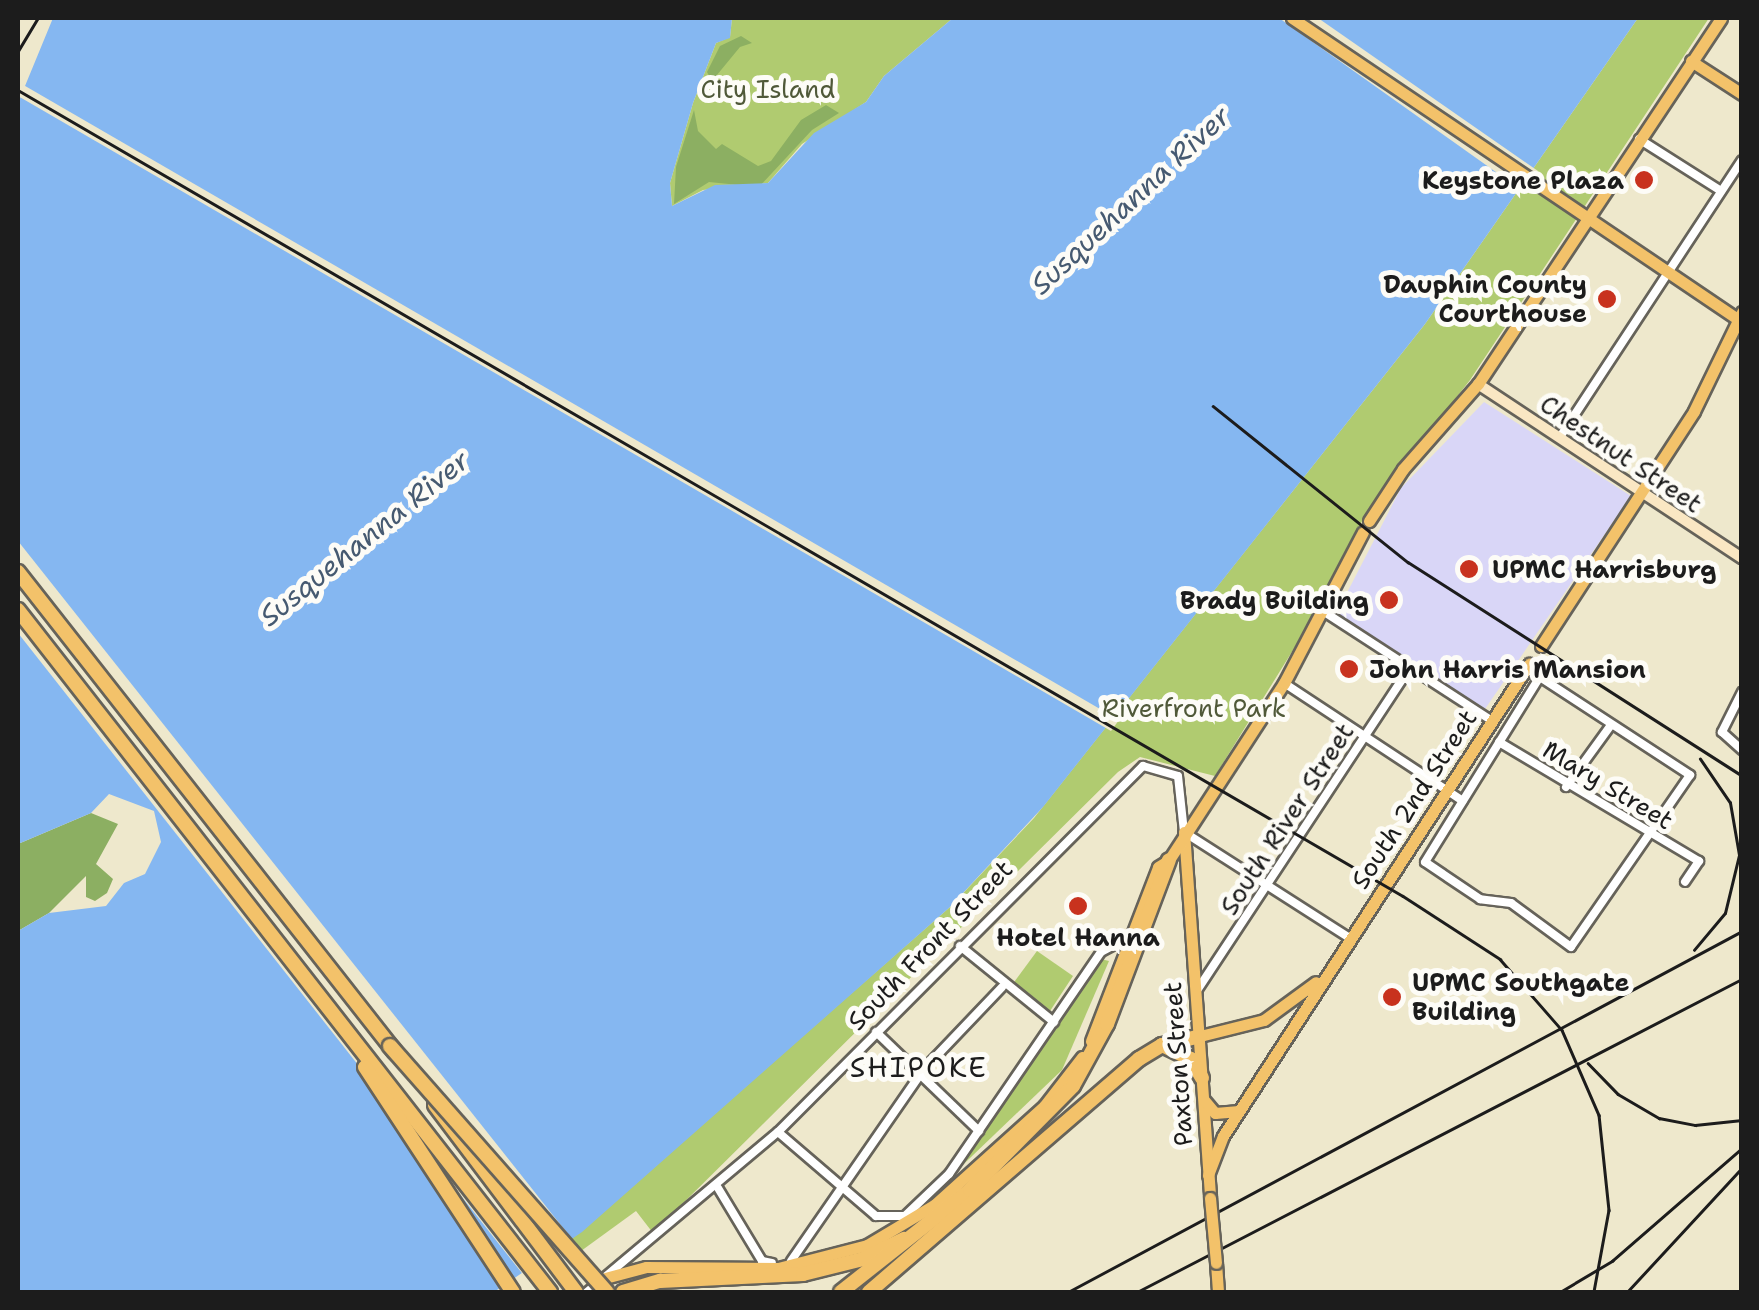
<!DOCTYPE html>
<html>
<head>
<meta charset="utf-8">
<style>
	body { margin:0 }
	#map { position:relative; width:1759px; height:1310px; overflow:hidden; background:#eee8cc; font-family:"Shantell Sans",sans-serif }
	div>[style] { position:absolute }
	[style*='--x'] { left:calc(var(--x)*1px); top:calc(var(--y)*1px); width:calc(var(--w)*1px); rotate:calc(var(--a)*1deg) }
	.built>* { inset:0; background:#d9d6f7 }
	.green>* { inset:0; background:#b0cb70 }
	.forest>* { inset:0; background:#8caf62 }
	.water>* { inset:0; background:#85b7f1 }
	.pier>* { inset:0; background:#eee8cc }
	.roads { filter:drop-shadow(2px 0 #66635a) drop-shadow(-2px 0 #66635a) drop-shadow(0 2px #66635a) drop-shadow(0 -2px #66635a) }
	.minor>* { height:8px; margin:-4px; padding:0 4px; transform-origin:4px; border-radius:4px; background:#fff }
	.secondary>* { height:10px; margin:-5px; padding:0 5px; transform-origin:5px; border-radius:5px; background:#fae7c3 }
	.primary>* { height:11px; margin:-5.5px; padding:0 5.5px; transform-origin:5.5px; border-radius:5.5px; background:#f3c26a }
	.motorway>* { height:14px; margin:-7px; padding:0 7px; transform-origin:7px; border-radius:7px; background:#f3c26a }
	.rail>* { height:2.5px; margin:-1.25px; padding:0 1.25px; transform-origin:1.25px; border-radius:1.25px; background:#1c1c1c }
	.bridges { filter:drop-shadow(2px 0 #66635a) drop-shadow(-2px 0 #66635a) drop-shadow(0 2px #66635a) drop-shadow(0 -2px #66635a) }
	.primary-bridge>* { height:11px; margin:-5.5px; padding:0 5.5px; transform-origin:5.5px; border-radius:5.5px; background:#f3c26a }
	.motorway-bridge>* { height:14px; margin:-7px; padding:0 7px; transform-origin:7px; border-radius:7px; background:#f3c26a }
	.dots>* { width:28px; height:28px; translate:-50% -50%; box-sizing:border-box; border:5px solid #fdfcf7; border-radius:50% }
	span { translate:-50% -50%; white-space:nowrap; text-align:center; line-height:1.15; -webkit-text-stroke:10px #fdfcf7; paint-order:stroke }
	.park-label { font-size:25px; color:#505939 }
	.poi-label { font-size:25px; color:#1c1c1c; font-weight:700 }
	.right { translate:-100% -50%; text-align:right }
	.left { translate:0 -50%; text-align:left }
	.street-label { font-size:25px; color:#1c1c1c }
	.water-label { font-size:28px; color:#465a71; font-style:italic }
	.neighbourhood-label { font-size:28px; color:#1c1c1c; letter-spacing:2.5px }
	.frame { position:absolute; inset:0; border:20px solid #1c1c1c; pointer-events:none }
</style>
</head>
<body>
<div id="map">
	<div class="built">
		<div style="clip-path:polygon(1484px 402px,1631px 496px,1485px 709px,1336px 614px,1401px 488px)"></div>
	</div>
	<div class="green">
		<div style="clip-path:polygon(732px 18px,953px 18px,884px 76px,866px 102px,802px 144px,768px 183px,703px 190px,672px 206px,670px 183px,693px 103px,716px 43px,730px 37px)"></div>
		<div style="clip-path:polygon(1638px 18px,1709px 18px,1470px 380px,1367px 511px,1319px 608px,1215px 776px,1140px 757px,1118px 772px,653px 1233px,636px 1211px,581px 1251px,565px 1244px,950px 907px,1034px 818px,1425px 324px)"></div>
		<div style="clip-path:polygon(1037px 951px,1073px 976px,1050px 1011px,1012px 985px)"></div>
		<div style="clip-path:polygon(1101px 959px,1109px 961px,1062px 1070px,946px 1181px)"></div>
	</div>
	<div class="forest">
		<div style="clip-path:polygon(741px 36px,752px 43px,740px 47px,712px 81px,707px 72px,720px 46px)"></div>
		<div style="clip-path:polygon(826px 105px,839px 113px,812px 130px,759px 187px,709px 182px,674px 204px,676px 167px,694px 110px,698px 131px,716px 149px,722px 144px,758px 166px,771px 161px,801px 120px)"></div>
		<div style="clip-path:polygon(91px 813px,118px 824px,96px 864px,113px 879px,107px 893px,95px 901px,86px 897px,86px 876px,49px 913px,18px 931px,18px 844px)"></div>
	</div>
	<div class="water">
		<div style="clip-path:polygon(53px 18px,732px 18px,730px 38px,716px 43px,693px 103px,670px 183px,672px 206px,715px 185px,768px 183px,814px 133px,866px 102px,884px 76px,953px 18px,1638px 18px,1425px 324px,1043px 807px,950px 907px,582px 1232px,494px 1292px,18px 1292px,18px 931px,49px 913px,106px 906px,124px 883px,145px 874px,161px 842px,154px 811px,109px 794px,91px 813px,18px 844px,18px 103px)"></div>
	</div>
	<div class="pier">
		<div style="clip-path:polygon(1279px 18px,1318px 18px,1538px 171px,1524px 192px)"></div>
		<div style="clip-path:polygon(20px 83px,1119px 720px,1111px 731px,18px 96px)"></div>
		<div style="clip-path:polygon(18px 541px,575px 1243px,525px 1277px,18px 633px)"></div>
	</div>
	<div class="roads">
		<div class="minor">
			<div style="--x:1639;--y:139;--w:97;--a:32.4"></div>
			<div style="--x:1560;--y:437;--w:331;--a:-56.7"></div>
			<div style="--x:1326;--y:613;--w:198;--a:33"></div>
			<div style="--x:1526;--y:668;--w:196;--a:33.1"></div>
			<div style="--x:1690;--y:775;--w:209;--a:124.7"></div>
			<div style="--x:1571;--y:947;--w:74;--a:-143.7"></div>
			<div style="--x:1511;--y:903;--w:31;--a:-173"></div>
			<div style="--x:1480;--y:899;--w:66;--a:-146.1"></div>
			<div style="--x:1425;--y:862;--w:216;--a:-58.2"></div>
			<div style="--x:1284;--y:683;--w:214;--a:33.4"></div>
			<div style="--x:1742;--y:692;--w:45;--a:116.6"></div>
			<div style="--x:1722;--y:732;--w:27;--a:42"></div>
			<div style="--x:1499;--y:742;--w:233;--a:30.8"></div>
			<div style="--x:1699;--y:861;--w:25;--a:124"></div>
			<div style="--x:1566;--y:787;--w:77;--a:-54"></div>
			<div style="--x:960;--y:946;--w:121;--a:39"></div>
			<div style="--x:1196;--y:992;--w:389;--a:-56.6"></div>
			<div style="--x:876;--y:1032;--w:143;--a:43.9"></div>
			<div style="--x:778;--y:1132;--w:129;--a:40.6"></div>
			<div style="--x:876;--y:1216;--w:29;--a:0"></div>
			<div style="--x:905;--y:1216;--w:61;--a:-43.7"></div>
			<div style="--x:949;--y:1174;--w:269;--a:-55.6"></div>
			<div style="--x:1101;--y:952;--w:32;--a:-28"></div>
			<div style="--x:718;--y:1188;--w:85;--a:58.9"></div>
			<div style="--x:762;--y:1261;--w:10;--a:11"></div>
			<div style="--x:791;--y:1261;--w:234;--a:-55.3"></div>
			<div style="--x:924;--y:1069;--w:113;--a:-46.4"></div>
			<div style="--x:587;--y:1292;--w:249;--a:-40"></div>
			<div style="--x:778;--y:1132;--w:517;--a:-45.08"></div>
			<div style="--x:1143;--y:766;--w:36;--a:16"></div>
			<div style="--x:1178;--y:776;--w:56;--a:83.9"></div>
			<div style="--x:1184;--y:832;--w:197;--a:32.6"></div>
		</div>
		<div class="secondary">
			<div style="--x:1478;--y:384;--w:316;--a:33.4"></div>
		</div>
		<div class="primary">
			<div style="--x:1292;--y:18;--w:543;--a:34.04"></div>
			<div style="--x:1691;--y:61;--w:61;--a:32.9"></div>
			<div style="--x:1369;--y:521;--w:62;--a:-56.8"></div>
			<div style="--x:1403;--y:469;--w:113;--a:-48.6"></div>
			<div style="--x:1478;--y:384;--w:439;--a:-56.4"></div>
			<div style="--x:1541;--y:646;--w:280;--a:-56.9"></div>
			<div style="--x:1694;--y:411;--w:110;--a:-64.1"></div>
			<div style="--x:1184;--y:832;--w:367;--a:85.9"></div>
			<div style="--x:1200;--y:1036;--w:66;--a:-14"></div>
			<div style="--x:1264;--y:1020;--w:64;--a:-36.2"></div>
			<div style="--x:1091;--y:1041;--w:186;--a:-68.9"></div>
			<div style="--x:1158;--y:867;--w:13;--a:-32"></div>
			<div style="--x:1169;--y:860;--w:211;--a:-57"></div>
			<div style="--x:1284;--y:683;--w:170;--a:-62.4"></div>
			<div style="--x:1204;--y:1100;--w:17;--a:50"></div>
			<div style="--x:1215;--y:1113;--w:24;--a:-5"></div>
			<div style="--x:1208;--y:1175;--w:42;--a:-69"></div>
			<div style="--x:1223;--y:1136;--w:563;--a:-57.04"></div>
			<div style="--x:1216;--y:1263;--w:29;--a:86"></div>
			<div style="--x:605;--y:1278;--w:42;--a:-15"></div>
			<div style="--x:646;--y:1267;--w:132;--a:0.4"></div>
			<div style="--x:778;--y:1268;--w:92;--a:-14.5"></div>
			<div style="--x:867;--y:1245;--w:78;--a:-30.8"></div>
			<div style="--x:934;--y:1205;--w:148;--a:-42"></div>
			<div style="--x:1044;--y:1106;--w:62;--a:-52.2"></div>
		</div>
		<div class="motorway">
			<div style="--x:18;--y:572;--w:610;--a:51.85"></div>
			<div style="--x:18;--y:610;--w:865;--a:52.04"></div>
			<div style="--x:1162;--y:1045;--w:32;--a:26"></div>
			<div style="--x:1191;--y:1059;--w:22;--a:60"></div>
			<div style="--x:365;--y:1067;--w:269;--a:56.7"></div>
			<div style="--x:435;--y:1105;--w:234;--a:53"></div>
			<div style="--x:623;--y:1292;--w:39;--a:-17"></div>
			<div style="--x:660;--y:1281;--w:143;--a:-2.8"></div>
			<div style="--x:803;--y:1274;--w:62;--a:-14"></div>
			<div style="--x:863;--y:1259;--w:46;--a:-26"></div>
			<div style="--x:841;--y:1292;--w:164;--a:-38.3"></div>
			<div style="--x:970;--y:1190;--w:146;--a:-45.3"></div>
			<div style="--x:1073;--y:1086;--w:71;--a:-61.3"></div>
			<div style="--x:1107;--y:1024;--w:175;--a:-69.3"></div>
			<div style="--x:869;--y:1292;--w:357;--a:-40.8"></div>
			<div style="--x:1139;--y:1059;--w:27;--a:-31"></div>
			<div style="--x:1162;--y:1045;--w:39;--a:-13"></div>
		</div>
	</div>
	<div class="rail">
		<div style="--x:18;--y:51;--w:39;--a:-59"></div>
		<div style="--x:18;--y:90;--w:1602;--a:30.2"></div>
		<div style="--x:1403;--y:896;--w:116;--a:33"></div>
		<div style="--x:1500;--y:959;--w:94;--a:48.9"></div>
		<div style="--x:1562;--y:1030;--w:93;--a:66.5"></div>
		<div style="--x:1599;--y:1115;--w:96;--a:84"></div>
		<div style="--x:1609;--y:1210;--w:83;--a:100.4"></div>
		<div style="--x:1213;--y:406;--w:250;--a:38.7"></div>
		<div style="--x:1408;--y:562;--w:397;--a:32.6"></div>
		<div style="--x:1694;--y:950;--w:48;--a:-50"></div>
		<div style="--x:1725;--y:913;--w:60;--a:-76.4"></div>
		<div style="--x:1739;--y:855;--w:53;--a:-99.8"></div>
		<div style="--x:1730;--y:803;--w:53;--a:-124.3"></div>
		<div style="--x:1588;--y:1063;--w:43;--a:45.9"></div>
		<div style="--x:1618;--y:1094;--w:48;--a:30.3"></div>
		<div style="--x:1659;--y:1118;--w:37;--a:11"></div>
		<div style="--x:1695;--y:1125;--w:47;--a:-6.1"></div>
		<div style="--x:1068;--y:1292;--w:765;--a:-28.17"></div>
		<div style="--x:1137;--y:1292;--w:681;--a:-27.36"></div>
		<div style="--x:1560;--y:1292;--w:61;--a:-30.8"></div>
		<div style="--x:1612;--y:1261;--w:172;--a:-41"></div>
		<div style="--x:1627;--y:1292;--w:169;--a:-47.2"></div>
	</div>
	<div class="bridges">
		<div class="primary-bridge">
			<div style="--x:1210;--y:1198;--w:65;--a:84.7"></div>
		</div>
		<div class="motorway-bridge">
			<div style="--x:390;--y:1046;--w:328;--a:48.6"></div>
		</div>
	</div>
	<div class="dots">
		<div style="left:1644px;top:180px;background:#c8321e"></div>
		<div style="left:1607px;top:299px;background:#c8321e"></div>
		<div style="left:1469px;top:569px;background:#c8321e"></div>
		<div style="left:1389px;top:600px;background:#c8321e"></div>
		<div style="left:1349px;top:669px;background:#c8321e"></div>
		<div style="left:1078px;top:906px;background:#c8321e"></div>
		<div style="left:1392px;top:997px;background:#c8321e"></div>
	</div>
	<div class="park-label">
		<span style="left:768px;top:89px">City Island</span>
		<span style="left:1194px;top:708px">Riverfront Park</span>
	</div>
	<div class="poi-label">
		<span class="right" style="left:1624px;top:180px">Keystone Plaza</span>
		<span class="right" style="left:1587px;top:299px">Dauphin County<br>Courthouse</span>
		<span class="left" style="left:1492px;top:569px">UPMC Harrisburg</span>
		<span class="right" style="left:1369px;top:600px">Brady Building</span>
		<span class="left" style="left:1369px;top:669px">John Harris Mansion</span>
		<span style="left:1078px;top:937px">Hotel Hanna</span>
		<span class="left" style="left:1412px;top:997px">UPMC Southgate<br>Building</span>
	</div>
	<div class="street-label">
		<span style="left:1621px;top:454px;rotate:34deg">Chestnut Street</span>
		<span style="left:1608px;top:785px;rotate:31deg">Mary Street</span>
		<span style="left:1414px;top:799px;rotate:-57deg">South 2nd Street</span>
		<span style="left:1287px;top:819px;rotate:-57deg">South River Street</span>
		<span style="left:930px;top:945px;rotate:-46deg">South Front Street</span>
		<span style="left:1178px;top:1064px;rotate:-94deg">Paxton Street</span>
	</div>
	<div class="water-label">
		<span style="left:1130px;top:200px;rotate:-43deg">Susquehanna River</span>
		<span style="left:364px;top:538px;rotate:-39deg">Susquehanna River</span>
	</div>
	<div class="neighbourhood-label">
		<span style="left:919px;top:1067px">SHIPOKE</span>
	</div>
	<div class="frame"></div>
</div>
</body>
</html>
